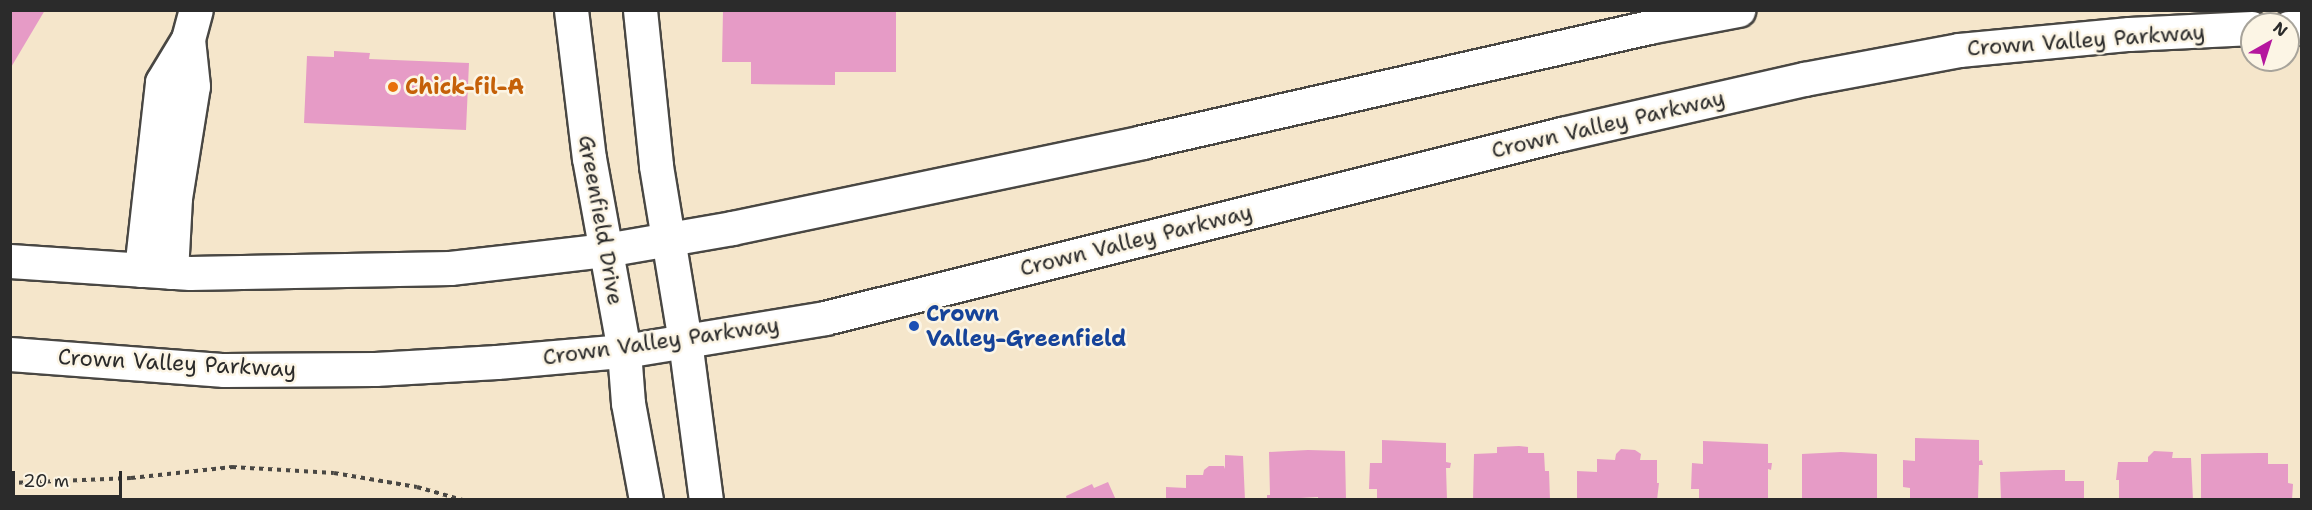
<!DOCTYPE html>
<html>
<head>
<meta charset="utf-8">
<style>
	body { margin:0 }
	#map { position:relative; width:2312px; height:510px; overflow:hidden; background:#f5e6cb; font-family:"Shantell Sans",sans-serif }
	div>[style] { position:absolute }
	[style*='--x'] { left:calc(var(--x)*1px); top:calc(var(--y)*1px); width:calc(var(--w)*1px); rotate:calc(var(--a)*1deg) }
	.building>* { inset:0; background:#e69bc6 }
	.path>* { height:4px; margin-top:-2px; transform-origin:0; background:repeating-linear-gradient(90deg,#494743 0 4.5px,transparent 0 9px) }
	.roads { filter:drop-shadow(2px 0 #494743) drop-shadow(-2px 0 #494743) drop-shadow(0 2px #494743) drop-shadow(0 -2px #494743) }
	.minor>* { height:33px; margin:-16.5px; padding:0 16.5px; transform-origin:16.5px; border-radius:16.5px; background:#fff }
	.major>* { height:33px; margin:-16.5px; padding:0 16.5px; transform-origin:16.5px; border-radius:16.5px; background:#fff }
	.dots>* { width:16px; height:16px; translate:-50% -50%; box-sizing:border-box; border:3px solid #fcf5e5; border-radius:50% }
	span { translate:-50% -50%; white-space:nowrap; text-align:center; line-height:1.15; -webkit-text-stroke:5px #fcf5e5; paint-order:stroke }
	.street-label { font-size:22px; color:#2b2b2b }
	.food-label { font-size:22px; color:#c56008; font-weight:700 }
	.left { translate:0 -50%; text-align:left }
	.transit-label { font-size:22px; color:#164399; font-weight:700 }
	.frame { position:absolute; inset:0; border:12px solid #2b2b2b; pointer-events:none }
	.north { position:absolute; left:2240px; top:12px; width:60px; height:60px; box-sizing:border-box; background:#fcf5e5; border:2px solid #a8a49b; border-radius:50%; rotate:39deg; font-size:16px; font-weight:700; line-height:24px; text-align:center; color:#2b2b2b }
	.north::after { content:''; display:block; margin:auto; width:21px; height:27px; background:#b5179e; clip-path:polygon(50% 0,100% 100%,50% 72%,0 100%) }
	.scale { position:absolute; left:12px; top:471px; width:110px; height:27px; box-sizing:border-box; border:3px solid #2b2b2b; border-top:0; padding-left:8px; font-size:18px; line-height:21px; white-space:nowrap; color:#2b2b2b; -webkit-text-stroke:4px #fcf5e5; paint-order:stroke }
</style>
</head>
<body>
<div id="map">
	<div class="building">
		<div style="clip-path:polygon(10px 10px,45px 10px,10px 69px)"></div>
		<div style="clip-path:polygon(723px 10px,896px 10px,896px 72px,835px 72px,835px 85px,751px 84px,751px 62px,722px 62px)"></div>
		<div style="clip-path:polygon(334px 51px,370px 53px,369px 59px,469px 63px,466px 130px,304px 123px,307px 56px,334px 57px)"></div>
		<div style="clip-path:polygon(1915px 438px,1979px 440px,1979px 461px,1982px 460px,1983px 465px,1979px 465px,1978px 500px,1910px 500px,1910px 488px,1903px 487px,1903px 460px,1915px 461px)"></div>
		<div style="clip-path:polygon(1382px 440px,1446px 443px,1446px 462px,1451px 463px,1450px 468px,1446px 468px,1447px 500px,1377px 500px,1377px 489px,1369px 489px,1370px 463px,1382px 463px)"></div>
		<div style="clip-path:polygon(1703px 441px,1768px 444px,1768px 463px,1772px 463px,1771px 470px,1768px 469px,1768px 500px,1699px 500px,1699px 489px,1691px 489px,1692px 463px,1703px 464px)"></div>
		<div style="clip-path:polygon(1519px 446px,1528px 447px,1528px 453px,1544px 453px,1545px 471px,1549px 471px,1550px 500px,1473px 500px,1474px 454px,1497px 453px,1497px 447px)"></div>
		<div style="clip-path:polygon(1621px 449px,1635px 450px,1641px 454px,1640px 460px,1657px 460px,1657px 483px,1659px 483px,1657px 500px,1577px 500px,1577px 471px,1597px 472px,1597px 459px,1615px 460px,1616px 454px)"></div>
		<div style="clip-path:polygon(1308px 450px,1345px 451px,1346px 500px,1318px 500px,1318px 497px,1267px 500px,1267px 495px,1270px 495px,1269px 452px)"></div>
		<div style="clip-path:polygon(2154px 451px,2173px 452px,2172px 458px,2191px 458px,2193px 500px,2119px 500px,2119px 480px,2116px 480px,2118px 462px,2148px 462px,2148px 457px)"></div>
		<div style="clip-path:polygon(1841px 452px,1877px 454px,1877px 500px,1802px 500px,1802px 454px)"></div>
		<div style="clip-path:polygon(2259px 453px,2268px 453px,2268px 464px,2288px 464px,2288px 483px,2293px 484px,2292px 500px,2201px 500px,2201px 454px)"></div>
		<div style="clip-path:polygon(1225px 455px,1243px 456px,1245px 500px,1166px 500px,1166px 487px,1186px 488px,1186px 475px,1203px 475px,1204px 470px,1209px 466px,1224px 466px,1225px 469px)"></div>
		<div style="clip-path:polygon(2055px 470px,2065px 470px,2065px 481px,2084px 481px,2084px 500px,2001px 500px,2000px 472px)"></div>
		<div style="clip-path:polygon(1108px 482px,1116px 500px,1067px 500px,1066px 496px,1092px 484px,1094px 488px)"></div>
	</div>
	<div class="path">
		<div style="--x:10;--y:483;--w:121;--a:-2.4"></div>
		<div style="--x:131;--y:478;--w:102;--a:-6.2"></div>
		<div style="--x:232;--y:467;--w:102;--a:3.4"></div>
		<div style="--x:334;--y:473;--w:84;--a:9.6"></div>
		<div style="--x:417;--y:487;--w:48;--a:15.8"></div>
	</div>
	<div class="roads">
		<div class="minor">
			<div style="--x:141;--y:270;--w:189;--a:-83.6"></div>
			<div style="--x:162;--y:82;--w:50;--a:-58.8"></div>
			<div style="--x:188;--y:39;--w:30;--a:-75"></div>
			<div style="--x:171;--y:272;--w:74;--a:-86.9"></div>
			<div style="--x:175;--y:198;--w:113;--a:-80.9"></div>
			<div style="--x:193;--y:86;--w:47;--a:-96.1"></div>
			<div style="--x:685;--y:341;--w:160;--a:82.5"></div>
			<div style="--x:624;--y:351;--w:52;--a:85.6"></div>
			<div style="--x:628;--y:403;--w:99;--a:79.5"></div>
		</div>
		<div class="major">
			<div style="--x:571;--y:10;--w:149;--a:83.1"></div>
			<div style="--x:589;--y:158;--w:196;--a:79.7"></div>
			<div style="--x:640;--y:10;--w:157;--a:84.1"></div>
			<div style="--x:656;--y:166;--w:177;--a:80.6"></div>
			<div style="--x:2288;--y:28;--w:14;--a:0"></div>
			<div style="--x:10;--y:261;--w:180;--a:3.8"></div>
			<div style="--x:190;--y:273;--w:260;--a:-1.1"></div>
			<div style="--x:450;--y:268;--w:157;--a:-6.6"></div>
			<div style="--x:606;--y:250;--w:128;--a:-9.9"></div>
			<div style="--x:732;--y:228;--w:419;--a:-11.8"></div>
			<div style="--x:1142;--y:142;--w:520;--a:-12.78"></div>
			<div style="--x:1649;--y:27;--w:91;--a:-10.8"></div>
			<div style="--x:10;--y:354;--w:215;--a:4.3"></div>
			<div style="--x:224;--y:370;--w:151;--a:-0.4"></div>
			<div style="--x:375;--y:369;--w:122;--a:-3.3"></div>
			<div style="--x:497;--y:362;--w:127;--a:-5"></div>
			<div style="--x:624;--y:351;--w:204;--a:-9.3"></div>
			<div style="--x:825;--y:318;--w:760;--a:-14.02"></div>
			<div style="--x:1562;--y:134;--w:248;--a:-12.8"></div>
			<div style="--x:1804;--y:79;--w:158;--a:-10.6"></div>
			<div style="--x:1959;--y:50;--w:171;--a:-5.4"></div>
			<div style="--x:2129;--y:34;--w:123;--a:-2.8"></div>
		</div>
	</div>
	<div class="dots">
		<div style="left:393px;top:87px;background:#e8710a"></div>
		<div style="left:914px;top:326px;background:#1a4fb4"></div>
	</div>
	<div class="street-label">
		<span style="left:2086px;top:40px;rotate:-4deg">Crown Valley Parkway</span>
		<span style="left:1608px;top:124px;rotate:-13deg">Crown Valley Parkway</span>
		<span style="left:601px;top:220px;rotate:80deg">Greenfield Drive</span>
		<span style="left:1136px;top:240px;rotate:-14deg">Crown Valley Parkway</span>
		<span style="left:661px;top:341px;rotate:-8deg">Crown Valley Parkway</span>
		<span style="left:177px;top:363px;rotate:3deg">Crown Valley Parkway</span>
	</div>
	<div class="food-label">
		<span class="left" style="left:405px;top:87px">Chick-fil-A</span>
	</div>
	<div class="transit-label">
		<span class="left" style="left:926px;top:326px">Crown<br>Valley-Greenfield</span>
	</div>
	<div class="frame"></div>
	<div class="north">N</div>
	<div class="scale">20 m</div>
</div>
</body>
</html>
